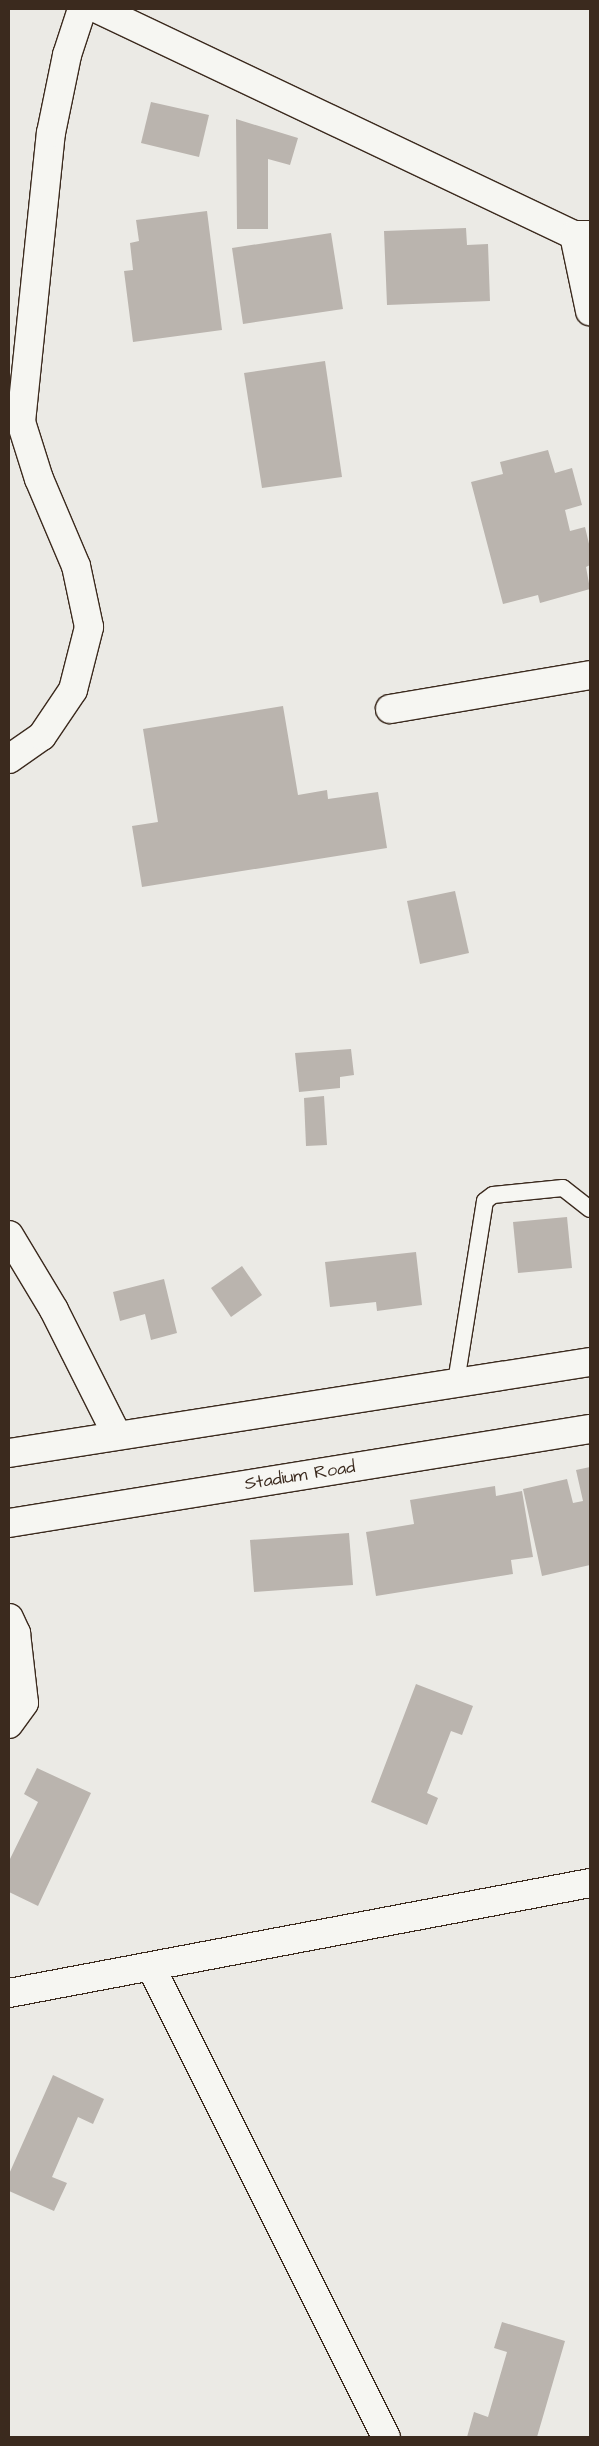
<!DOCTYPE html>
<html>
<head>
<meta charset="utf-8">
<style>
	body { margin:0 }
	#map { position:relative; width:599px; height:2446px; overflow:hidden; background:#ebeae5; font-family:"Architects Daughter",sans-serif }
	div>[style] { position:absolute }
	[style*='--x'] { left:calc(var(--x)*1px); top:calc(var(--y)*1px); width:calc(var(--w)*1px); rotate:calc(var(--a)*1deg) }
	.building>* { inset:0; background:#bab4ae }
	.roads { filter:drop-shadow(1px 0 #3b2a1e) drop-shadow(-1px 0 #3b2a1e) drop-shadow(0 1px #3b2a1e) drop-shadow(0 -1px #3b2a1e) }
	.service>* { height:16px; margin:-8px; padding:0 8px; transform-origin:8px; border-radius:8px; background:#f6f6f2 }
	.minor>* { height:28px; margin:-14px; padding:0 14px; transform-origin:14px; border-radius:14px; background:#f6f6f2 }
	.primary>* { height:28px; margin:-14px; padding:0 14px; transform-origin:14px; border-radius:14px; background:#f6f6f2 }
	span { translate:-50% -50%; white-space:nowrap; text-align:center; line-height:1.15; -webkit-text-stroke:4.5px #f6f6f2; paint-order:stroke }
	.street-label { font-size:18px; color:#3b2a1e }
	.frame { position:absolute; inset:0; border:10px solid #3b2a1e; pointer-events:none }
</style>
</head>
<body>
<div id="map">
	<div class="building">
		<div style="clip-path:polygon(151px 102px,209px 115px,199px 157px,141px 143px)"></div>
		<div style="clip-path:polygon(236px 119px,298px 138px,290px 165px,268px 159px,268px 229px,237px 229px)"></div>
		<div style="clip-path:polygon(207px 211px,222px 330px,133px 342px,124px 271px,133px 270px,130px 243px,139px 241px,136px 220px)"></div>
		<div style="clip-path:polygon(466px 228px,467px 245px,488px 244px,490px 301px,387px 305px,384px 231px)"></div>
		<div style="clip-path:polygon(331px 233px,343px 309px,243px 324px,232px 248px)"></div>
		<div style="clip-path:polygon(325px 361px,342px 477px,262px 488px,244px 373px)"></div>
		<div style="clip-path:polygon(548px 450px,555px 473px,572px 468px,582px 505px,565px 510px,570px 531px,585px 527px,590px 548px,590px 565px,586px 567px,590px 589px,540px 603px,538px 595px,503px 604px,471px 482px,503px 474px,500px 462px)"></div>
		<div style="clip-path:polygon(283px 706px,298px 795px,327px 790px,328px 799px,378px 792px,387px 848px,142px 887px,132px 826px,158px 822px,143px 729px)"></div>
		<div style="clip-path:polygon(455px 891px,469px 953px,420px 964px,407px 901px)"></div>
		<div style="clip-path:polygon(351px 1049px,354px 1075px,340px 1077px,340px 1088px,299px 1092px,295px 1053px)"></div>
		<div style="clip-path:polygon(324px 1096px,327px 1145px,306px 1146px,304px 1098px)"></div>
		<div style="clip-path:polygon(567px 1217px,572px 1268px,518px 1273px,513px 1222px)"></div>
		<div style="clip-path:polygon(416px 1252px,422px 1305px,377px 1311px,376px 1302px,330px 1307px,325px 1262px)"></div>
		<div style="clip-path:polygon(242px 1266px,262px 1295px,231px 1317px,211px 1288px)"></div>
		<div style="clip-path:polygon(164px 1279px,177px 1333px,151px 1340px,145px 1314px,120px 1321px,113px 1292px)"></div>
		<div style="clip-path:polygon(590px 1467px,590px 1565px,542px 1576px,523px 1489px,567px 1479px,573px 1503px,583px 1501px,576px 1470px)"></div>
		<div style="clip-path:polygon(495px 1486px,496px 1496px,522px 1491px,533px 1557px,511px 1560px,513px 1574px,376px 1596px,366px 1532px,414px 1524px,410px 1500px)"></div>
		<div style="clip-path:polygon(349px 1533px,353px 1585px,254px 1592px,250px 1540px)"></div>
		<div style="clip-path:polygon(416px 1684px,473px 1706px,462px 1735px,451px 1731px,427px 1793px,438px 1798px,427px 1825px,371px 1802px)"></div>
		<div style="clip-path:polygon(37px 1768px,91px 1793px,38px 1906px,9px 1892px,9px 1861px,38px 1802px,24px 1794px)"></div>
		<div style="clip-path:polygon(53px 2075px,104px 2099px,93px 2124px,78px 2117px,52px 2177px,67px 2183px,54px 2211px,9px 2191px,9px 2174px)"></div>
		<div style="clip-path:polygon(502px 2322px,565px 2341px,537px 2437px,467px 2437px,474px 2412px,488px 2417px,507px 2352px,494px 2348px)"></div>
	</div>
	<div class="roads">
		<div class="service">
			<div style="--x:456;--y:1382;--w:183;--a:-80.9"></div>
			<div style="--x:485;--y:1201;--w:10;--a:-37"></div>
			<div style="--x:493;--y:1195;--w:70;--a:-5.7"></div>
			<div style="--x:563;--y:1188;--w:34;--a:38"></div>
		</div>
		<div class="minor">
			<div style="--x:98;--y:9;--w:527;--a:25.4"></div>
			<div style="--x:574;--y:235;--w:16;--a:0"></div>
			<div style="--x:574;--y:235;--w:78;--a:78.1"></div>
			<div style="--x:390;--y:709;--w:203;--a:-9.6"></div>
			<div style="--x:9;--y:759;--w:40;--a:-34.9"></div>
			<div style="--x:42;--y:736;--w:55;--a:-56"></div>
			<div style="--x:73;--y:690;--w:65;--a:-75.7"></div>
			<div style="--x:89;--y:627;--w:62;--a:-102"></div>
			<div style="--x:76;--y:566;--w:95;--a:-113"></div>
			<div style="--x:39;--y:479;--w:60;--a:-107.5"></div>
			<div style="--x:21;--y:422;--w:291;--a:-84.1"></div>
			<div style="--x:51;--y:133;--w:80;--a:-78.4"></div>
			<div style="--x:67;--y:55;--w:48;--a:-71.9"></div>
			<div style="--x:9;--y:1235;--w:87;--a:59"></div>
			<div style="--x:54;--y:1310;--w:140;--a:63.3"></div>
			<div style="--x:9;--y:1618;--w:17;--a:65"></div>
			<div style="--x:16;--y:1633;--w:70;--a:83.5"></div>
			<div style="--x:24;--y:1703;--w:26;--a:126"></div>
			<div style="--x:151;--y:1967;--w:525;--a:63.43"></div>
			<div style="--x:9;--y:1993;--w:591;--a:-10.72"></div>
		</div>
		<div class="primary">
			<div style="--x:9;--y:1453;--w:588;--a:-8.9"></div>
			<div style="--x:9;--y:1523;--w:589;--a:-9.19"></div>
		</div>
	</div>
	<div class="street-label">
		<span style="left:300px;top:1476px;rotate:-9deg">Stadium Road</span>
	</div>
	<div class="frame"></div>
</div>
</body>
</html>
